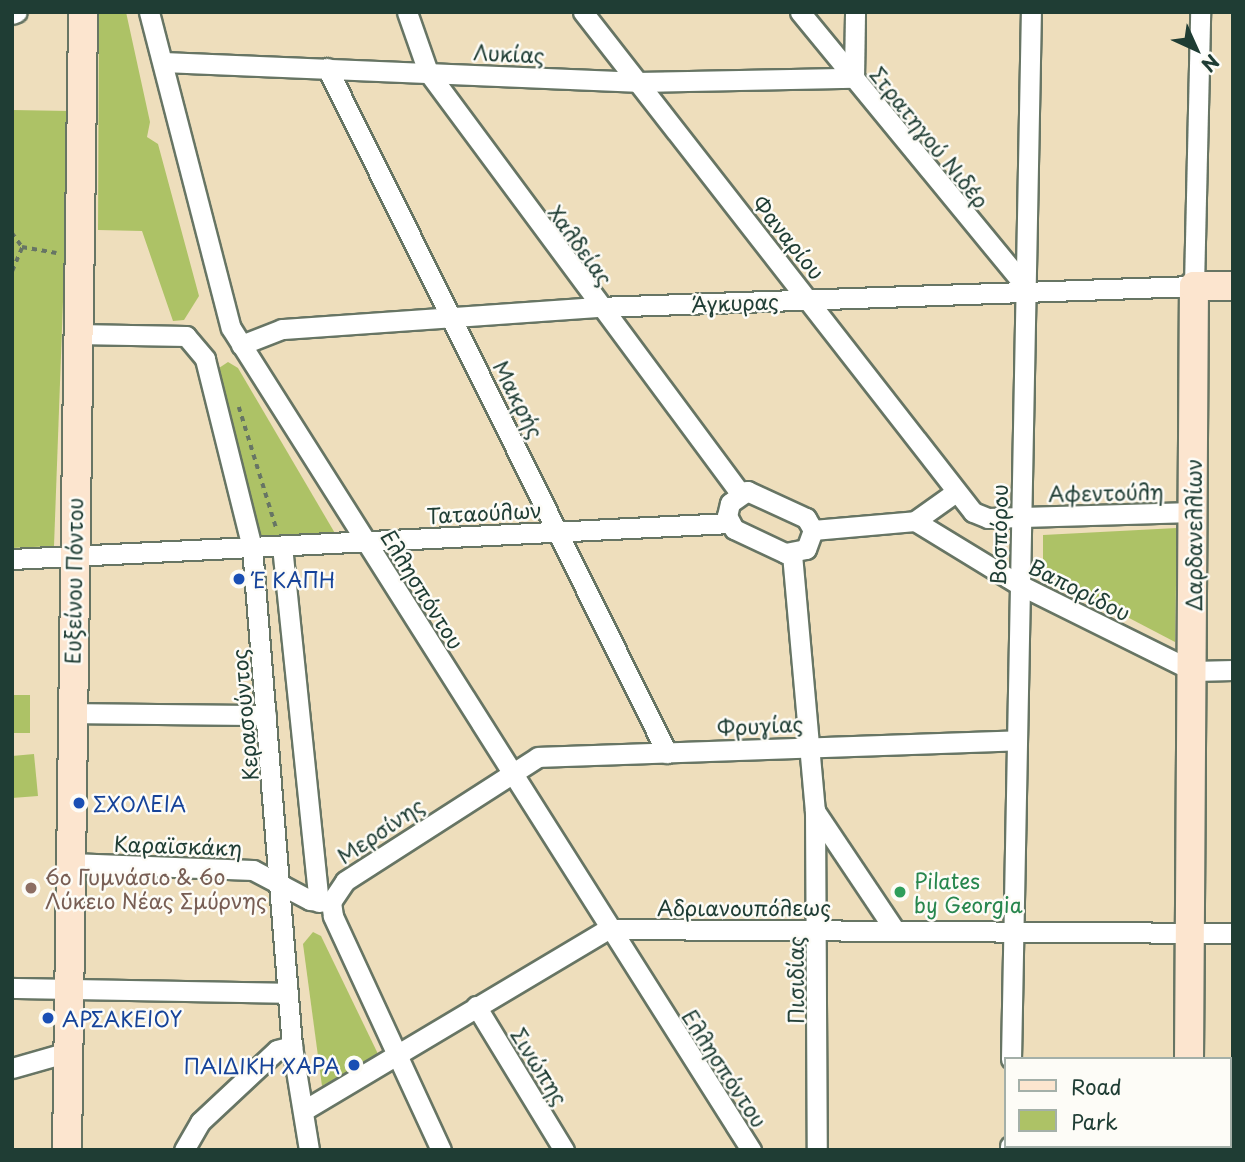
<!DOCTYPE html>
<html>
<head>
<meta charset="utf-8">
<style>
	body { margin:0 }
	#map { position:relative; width:1245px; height:1162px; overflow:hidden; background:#eedebc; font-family:"Playpen Sans",sans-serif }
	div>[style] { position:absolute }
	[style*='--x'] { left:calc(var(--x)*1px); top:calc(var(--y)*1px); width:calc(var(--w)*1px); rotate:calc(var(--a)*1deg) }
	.green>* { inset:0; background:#adc266 }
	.path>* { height:3.5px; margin-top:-1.75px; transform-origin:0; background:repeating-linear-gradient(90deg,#677564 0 5px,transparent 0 10px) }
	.roads { filter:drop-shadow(2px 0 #677564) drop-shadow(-2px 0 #677564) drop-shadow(0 2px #677564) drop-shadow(0 -2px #677564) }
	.street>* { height:19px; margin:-9.5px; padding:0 9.5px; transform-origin:9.5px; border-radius:9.5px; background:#fff }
	.secondary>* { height:28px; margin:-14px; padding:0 14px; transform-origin:14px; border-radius:14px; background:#fce5cf }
	.dots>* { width:19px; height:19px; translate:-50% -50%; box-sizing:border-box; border:4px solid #fdfcf7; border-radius:50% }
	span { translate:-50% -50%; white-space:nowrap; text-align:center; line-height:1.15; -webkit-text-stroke:5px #fdfcf7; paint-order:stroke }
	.street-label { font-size:21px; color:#1f3d34 }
	.transit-label { font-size:21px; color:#164399 }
	.left { translate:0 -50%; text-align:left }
	.right { translate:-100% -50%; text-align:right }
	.education-label { font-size:21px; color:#785e54 }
	.leisure-label { font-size:21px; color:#27864d }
	.frame { position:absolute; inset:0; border:14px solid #1f3d34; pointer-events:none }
	.legend { position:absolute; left:1004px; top:1057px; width:228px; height:91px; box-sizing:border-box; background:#fdfcf7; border:2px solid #a4b0a9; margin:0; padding:9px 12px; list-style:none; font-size:21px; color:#1f3d34 }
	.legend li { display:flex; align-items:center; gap:14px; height:35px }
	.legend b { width:35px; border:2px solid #a4b0a9 }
	.north { position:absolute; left:1161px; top:14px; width:70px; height:70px; -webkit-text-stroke:5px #fdfcf7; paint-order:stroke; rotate:135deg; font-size:19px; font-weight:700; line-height:28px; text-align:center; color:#1f3d34 }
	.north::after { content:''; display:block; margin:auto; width:24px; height:32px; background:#1f3d34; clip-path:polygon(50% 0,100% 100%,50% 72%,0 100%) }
</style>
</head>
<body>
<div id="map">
	<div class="green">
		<div style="clip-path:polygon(99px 12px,126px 12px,150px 122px,147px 137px,158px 144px,199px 296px,184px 320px,173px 321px,142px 231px,98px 230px)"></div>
		<div style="clip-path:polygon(12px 110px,70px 111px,54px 546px,12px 548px)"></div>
		<div style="clip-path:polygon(228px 362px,238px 368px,336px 535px,258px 537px,213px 372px)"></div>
		<div style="clip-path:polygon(1177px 528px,1175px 642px,1043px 573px,1043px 535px)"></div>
		<div style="clip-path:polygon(12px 695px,30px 695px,30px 733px,12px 733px)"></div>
		<div style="clip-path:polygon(34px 754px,38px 796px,12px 798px,12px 756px)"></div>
		<div style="clip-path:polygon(313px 932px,321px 936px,378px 1054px,322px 1086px,303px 944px)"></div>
	</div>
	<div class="path">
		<div style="--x:12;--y:233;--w:17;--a:54"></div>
		<div style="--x:22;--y:247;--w:35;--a:10"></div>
		<div style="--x:12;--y:271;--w:26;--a:-67"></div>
		<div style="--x:239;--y:407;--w:126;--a:72.9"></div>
	</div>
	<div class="roads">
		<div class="street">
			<div style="--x:149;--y:12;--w:326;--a:75.5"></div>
			<div style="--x:231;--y:328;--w:973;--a:57.68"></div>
			<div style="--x:407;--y:12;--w:64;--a:70.7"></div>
			<div style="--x:428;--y:72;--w:524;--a:53.46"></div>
			<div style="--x:583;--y:12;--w:634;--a:52.05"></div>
			<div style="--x:973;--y:512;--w:16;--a:22"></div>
			<div style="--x:988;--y:518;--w:205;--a:-1.7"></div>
			<div style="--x:800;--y:12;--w:356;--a:50.6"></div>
			<div style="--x:12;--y:14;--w:5;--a:-22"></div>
			<div style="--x:163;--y:62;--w:473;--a:2.4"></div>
			<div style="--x:636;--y:82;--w:218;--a:-1.1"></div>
			<div style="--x:854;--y:78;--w:66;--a:-89.1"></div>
			<div style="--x:327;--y:68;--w:765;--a:63.6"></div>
			<div style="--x:76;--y:334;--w:110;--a:1"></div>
			<div style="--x:186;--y:336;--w:30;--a:50"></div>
			<div style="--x:205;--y:359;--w:194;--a:76"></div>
			<div style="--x:252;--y:547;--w:501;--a:85.42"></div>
			<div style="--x:292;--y:1046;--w:105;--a:80.7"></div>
			<div style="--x:241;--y:345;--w:44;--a:-21.3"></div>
			<div style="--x:282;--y:329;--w:317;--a:-4"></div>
			<div style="--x:598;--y:307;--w:596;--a:-2.02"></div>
			<div style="--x:1194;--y:286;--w:274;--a:-88.7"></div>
			<div style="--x:747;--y:491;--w:65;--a:24.6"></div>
			<div style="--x:806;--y:518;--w:14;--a:60"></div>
			<div style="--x:813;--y:530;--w:20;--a:110"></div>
			<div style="--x:806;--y:549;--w:21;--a:169"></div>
			<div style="--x:785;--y:553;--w:56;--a:-154.8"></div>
			<div style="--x:734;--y:529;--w:15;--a:-118"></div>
			<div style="--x:727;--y:516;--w:13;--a:-77"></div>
			<div style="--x:730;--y:503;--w:21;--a:-35"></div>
			<div style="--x:915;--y:521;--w:123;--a:31.4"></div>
			<div style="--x:1020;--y:585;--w:193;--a:26.4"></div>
			<div style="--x:1193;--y:671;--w:40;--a:-1.4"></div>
			<div style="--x:813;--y:530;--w:102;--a:-5"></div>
			<div style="--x:915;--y:521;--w:47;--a:-35.4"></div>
			<div style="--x:282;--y:546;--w:358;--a:84.1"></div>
			<div style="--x:792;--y:554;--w:257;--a:84.9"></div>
			<div style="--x:815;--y:810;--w:340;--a:89.7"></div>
			<div style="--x:12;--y:559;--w:718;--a:-2.87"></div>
			<div style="--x:72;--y:713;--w:194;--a:0.6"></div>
			<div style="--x:815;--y:811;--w:142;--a:56.2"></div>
			<div style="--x:70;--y:863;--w:183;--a:2.2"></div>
			<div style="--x:253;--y:870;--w:64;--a:27.8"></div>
			<div style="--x:310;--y:900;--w:20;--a:6"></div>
			<div style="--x:12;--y:988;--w:276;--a:1"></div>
			<div style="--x:476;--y:1006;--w:169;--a:58.6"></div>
			<div style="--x:1011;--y:1059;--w:1047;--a:-88.91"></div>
			<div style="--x:12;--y:1068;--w:58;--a:-15.9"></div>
			<div style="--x:306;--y:1109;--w:352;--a:-30.8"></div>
			<div style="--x:608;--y:929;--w:625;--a:0.37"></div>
			<div style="--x:184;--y:1150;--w:32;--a:-60"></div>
			<div style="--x:200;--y:1122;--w:105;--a:-43.1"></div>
			<div style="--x:277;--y:1050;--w:16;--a:-15"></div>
			<div style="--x:441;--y:1150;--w:258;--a:-114.8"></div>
			<div style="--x:333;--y:916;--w:14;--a:-98"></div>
			<div style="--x:331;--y:902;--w:25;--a:-56"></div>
			<div style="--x:345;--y:881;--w:229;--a:-32.7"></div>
			<div style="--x:538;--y:757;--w:479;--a:-2"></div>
			<div style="--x:1010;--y:1150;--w:4;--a:-90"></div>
		</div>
		<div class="secondary">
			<div style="--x:1189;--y:1059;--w:773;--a:-89.63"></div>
			<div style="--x:1194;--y:286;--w:39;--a:0"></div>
			<div style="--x:67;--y:1150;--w:1138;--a:-89.19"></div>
			<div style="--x:1189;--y:1150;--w:4;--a:-90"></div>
		</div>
	</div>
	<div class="dots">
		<div style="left:239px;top:579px;background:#1a4fb4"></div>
		<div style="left:79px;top:803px;background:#1a4fb4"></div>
		<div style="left:31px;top:888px;background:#8d6e63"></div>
		<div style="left:900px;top:892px;background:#2e9e5b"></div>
		<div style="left:48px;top:1018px;background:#1a4fb4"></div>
		<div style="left:354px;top:1065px;background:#1a4fb4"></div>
	</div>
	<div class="street-label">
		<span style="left:509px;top:53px;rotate:3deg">Λυκίας</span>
		<span style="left:930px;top:137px;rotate:51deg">Στρατηγού Νιδέρ</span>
		<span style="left:789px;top:237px;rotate:51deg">Φαναρίου</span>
		<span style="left:581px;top:245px;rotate:54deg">Χαλδείας</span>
		<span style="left:735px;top:302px;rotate:-2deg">Άγκυρας</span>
		<span style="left:519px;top:399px;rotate:63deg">Μακρής</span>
		<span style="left:1106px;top:492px;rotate:-1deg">Αφεντούλη</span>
		<span style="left:484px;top:512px;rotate:-3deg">Ταταούλων</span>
		<span style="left:998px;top:535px;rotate:-89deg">Βοσπόρου</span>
		<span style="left:1193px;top:535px;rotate:-90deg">Δαρδανελλίων</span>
		<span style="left:73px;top:581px;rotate:-89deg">Ευξείνου Πόντου</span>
		<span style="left:423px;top:589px;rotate:58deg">Ελλησπόντου</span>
		<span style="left:1080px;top:589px;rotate:27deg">Βαπορίδου</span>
		<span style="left:244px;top:715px;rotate:-95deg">Κερασούντος</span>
		<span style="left:760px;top:725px;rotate:-3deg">Φρυγίας</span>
		<span style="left:380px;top:830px;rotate:-34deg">Μερσίνης</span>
		<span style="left:178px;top:845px;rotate:2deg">Καραϊσκάκη</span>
		<span style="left:744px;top:907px">Αδριανουπόλεως</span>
		<span style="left:795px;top:980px;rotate:-90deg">Πισιδίας</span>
		<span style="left:540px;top:1066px;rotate:58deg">Σινώπης</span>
		<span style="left:725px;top:1068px;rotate:57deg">Ελλησπόντου</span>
	</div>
	<div class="transit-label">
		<span class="left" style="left:253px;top:579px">Ε΄ ΚΑΠΗ</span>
		<span class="left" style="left:93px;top:803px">ΣΧΟΛΕΙΑ</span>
		<span class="left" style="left:62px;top:1018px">ΑΡΣΑΚΕΙΟΥ</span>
		<span class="right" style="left:340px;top:1065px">ΠΑΙΔΙΚΗ ΧΑΡΑ</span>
	</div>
	<div class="education-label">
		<span class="left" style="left:45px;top:888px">6ο Γυμνάσιο &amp; 6ο<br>Λύκειο Νέας Σμύρνης</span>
	</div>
	<div class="leisure-label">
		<span class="left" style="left:914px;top:892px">Pilates<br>by Georgia</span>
	</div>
	<div class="frame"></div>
	<ul class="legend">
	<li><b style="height:9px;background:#fce5cf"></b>Road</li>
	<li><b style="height:19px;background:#adc266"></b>Park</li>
	</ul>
	<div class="north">N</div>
</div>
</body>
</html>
